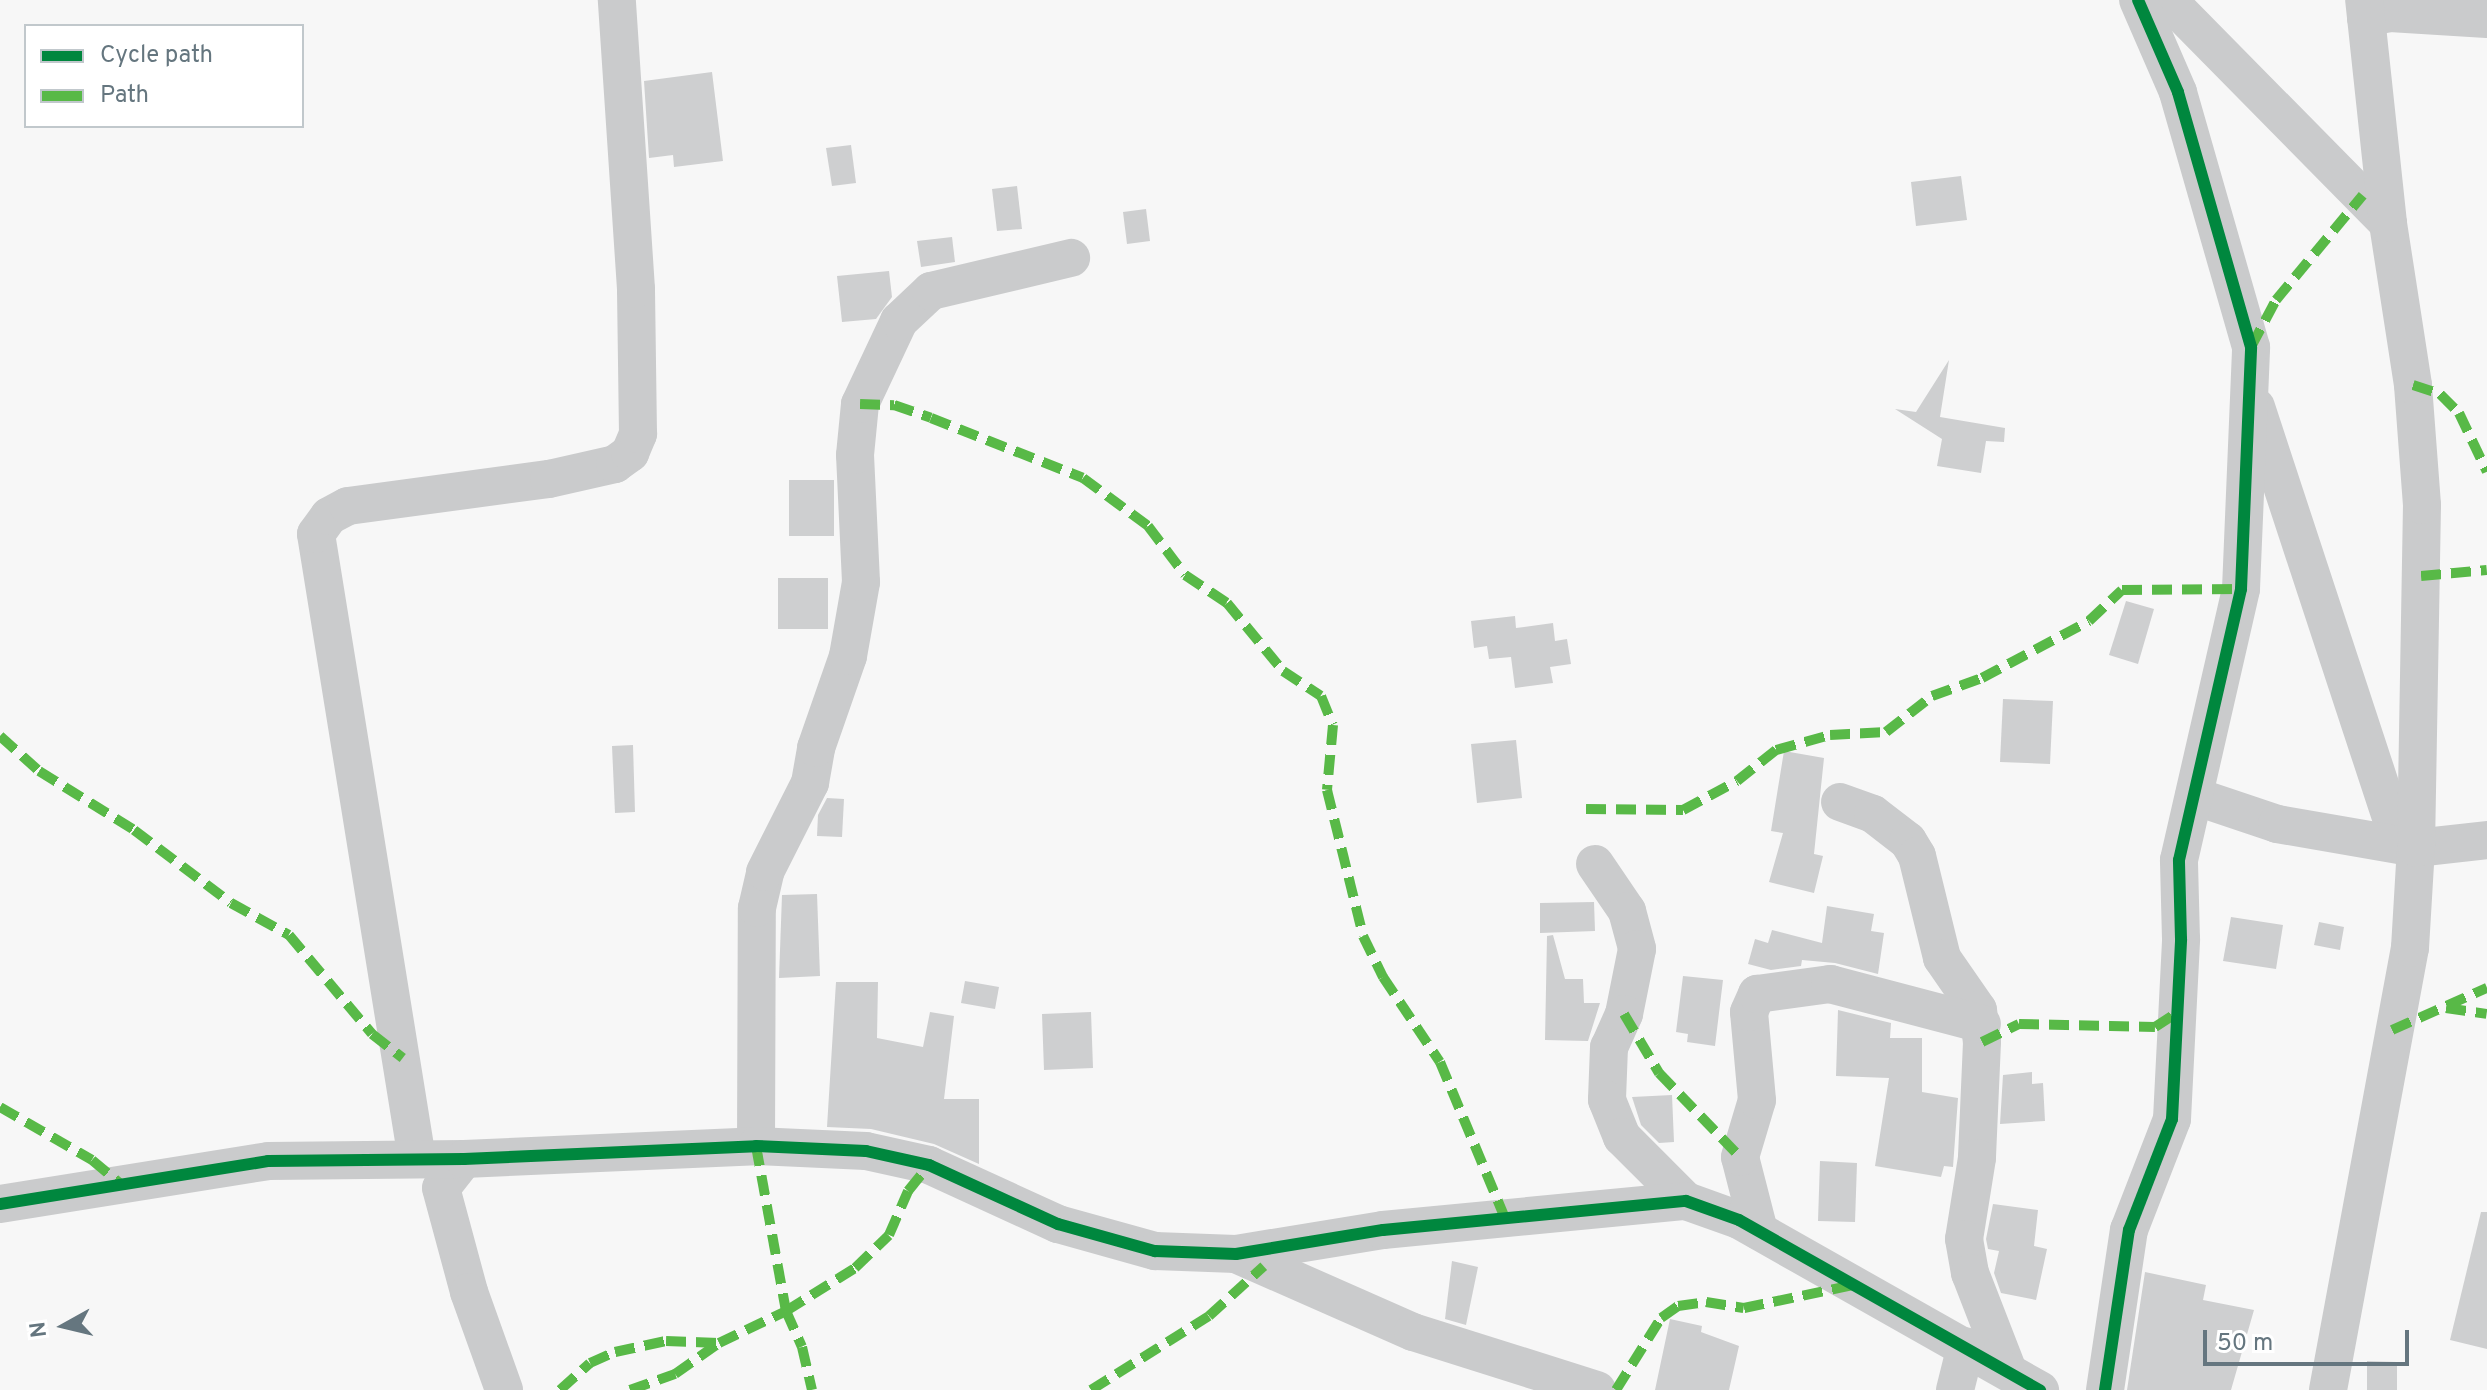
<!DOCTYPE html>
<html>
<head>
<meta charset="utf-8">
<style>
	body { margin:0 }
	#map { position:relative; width:2487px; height:1390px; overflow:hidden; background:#f7f7f7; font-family:Overpass,sans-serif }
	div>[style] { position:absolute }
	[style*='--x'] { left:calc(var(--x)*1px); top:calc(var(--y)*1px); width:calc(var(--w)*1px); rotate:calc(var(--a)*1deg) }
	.building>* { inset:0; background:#cecfd0 }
	.minor>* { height:38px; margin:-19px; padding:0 19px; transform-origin:19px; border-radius:19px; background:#cacbcc }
	.quiet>* { height:10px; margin-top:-5px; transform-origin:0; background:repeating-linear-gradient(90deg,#58b947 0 20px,transparent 0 30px) }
	.cycleway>* { height:12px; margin:-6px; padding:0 6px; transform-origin:6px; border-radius:6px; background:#00873e }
	span { translate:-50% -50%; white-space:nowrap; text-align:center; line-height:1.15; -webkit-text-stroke:8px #fff; paint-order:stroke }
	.legend { position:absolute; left:24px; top:24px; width:280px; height:104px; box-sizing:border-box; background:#fff; border:2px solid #c1c8cc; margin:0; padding:10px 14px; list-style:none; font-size:24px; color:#65767f }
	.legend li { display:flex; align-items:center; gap:16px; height:40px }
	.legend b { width:40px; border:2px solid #c1c8cc }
	.north { position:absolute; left:24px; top:1286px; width:80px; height:80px; -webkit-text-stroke:6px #fff; paint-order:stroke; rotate:262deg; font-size:22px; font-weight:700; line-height:32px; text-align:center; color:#65767f }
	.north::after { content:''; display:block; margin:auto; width:28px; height:36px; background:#65767f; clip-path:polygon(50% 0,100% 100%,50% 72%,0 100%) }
	.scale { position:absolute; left:2203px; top:1330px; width:206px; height:36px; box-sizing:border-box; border:4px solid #65767f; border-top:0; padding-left:10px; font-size:24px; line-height:28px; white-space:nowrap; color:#65767f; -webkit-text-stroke:6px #fff; paint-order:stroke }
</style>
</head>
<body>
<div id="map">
	<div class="building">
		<div style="clip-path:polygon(712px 72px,723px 161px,674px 167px,673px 155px,649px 158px,644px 81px)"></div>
		<div style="clip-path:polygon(851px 145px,856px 183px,832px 186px,826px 148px)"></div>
		<div style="clip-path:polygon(1961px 176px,1967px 220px,1916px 226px,1911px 182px)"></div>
		<div style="clip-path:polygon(1017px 186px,1022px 229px,997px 231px,992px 189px)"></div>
		<div style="clip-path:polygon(1146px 209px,1150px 241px,1127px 244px,1123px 212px)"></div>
		<div style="clip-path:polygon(952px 237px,955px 262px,921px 267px,917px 241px)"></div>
		<div style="clip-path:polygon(889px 271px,892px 297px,876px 319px,842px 322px,837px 276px)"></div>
		<div style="clip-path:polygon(1949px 360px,1940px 417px,2005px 428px,2004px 442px,1986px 441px,1981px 473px,1937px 466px,1942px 439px,1895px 409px,1916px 412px)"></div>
		<div style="clip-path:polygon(789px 480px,834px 480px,834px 536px,789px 536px)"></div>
		<div style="clip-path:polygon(778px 578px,828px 578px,828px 629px,778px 629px)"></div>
		<div style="clip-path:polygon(2126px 601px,2154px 609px,2138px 664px,2109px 655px)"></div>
		<div style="clip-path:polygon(1515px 616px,1516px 628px,1553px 623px,1555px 641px,1567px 639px,1571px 664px,1550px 667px,1553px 683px,1515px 688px,1511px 657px,1489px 659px,1487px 646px,1474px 648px,1471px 621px)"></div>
		<div style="clip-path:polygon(2003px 699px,2053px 701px,2050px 764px,2000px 762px)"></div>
		<div style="clip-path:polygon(1516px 740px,1522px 798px,1477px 803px,1471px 744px)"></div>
		<div style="clip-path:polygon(633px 745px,635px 812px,615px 813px,612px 746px)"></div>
		<div style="clip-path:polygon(1784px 751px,1824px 758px,1814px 854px,1823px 856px,1814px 893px,1769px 882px,1783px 833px,1771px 831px)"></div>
		<div style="clip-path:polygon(827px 798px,844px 799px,842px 837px,817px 836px,818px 815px)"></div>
		<div style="clip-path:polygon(817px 894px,820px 976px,779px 978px,782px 895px)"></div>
		<div style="clip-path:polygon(1540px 903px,1594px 902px,1595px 931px,1540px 933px)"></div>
		<div style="clip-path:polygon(1827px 906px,1874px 914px,1871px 931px,1884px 933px,1878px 974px,1835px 963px,1802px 960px,1801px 966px,1771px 970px,1748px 964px,1755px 939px,1768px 943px,1772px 930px,1822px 943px)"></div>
		<div style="clip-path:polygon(2231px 917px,2283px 925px,2276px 969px,2223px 961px)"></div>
		<div style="clip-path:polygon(2319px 922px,2344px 927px,2340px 950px,2314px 945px)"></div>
		<div style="clip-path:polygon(1553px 935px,1565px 979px,1583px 979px,1584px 1003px,1600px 1003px,1588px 1041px,1545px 1040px,1547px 936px)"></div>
		<div style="clip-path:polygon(1683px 976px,1723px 980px,1715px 1046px,1687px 1042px,1688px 1034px,1676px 1032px)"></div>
		<div style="clip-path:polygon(965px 981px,999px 987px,995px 1009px,961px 1003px)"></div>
		<div style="clip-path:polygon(836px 982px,878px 982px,877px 1038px,923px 1047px,930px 1012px,954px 1016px,944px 1099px,979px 1099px,979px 1164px,934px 1144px,871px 1129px,827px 1127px)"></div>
		<div style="clip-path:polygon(1838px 1010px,1891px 1023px,1890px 1038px,1922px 1038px,1922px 1092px,1958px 1098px,1953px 1167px,1944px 1166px,1941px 1177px,1875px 1166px,1889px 1078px,1836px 1076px)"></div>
		<div style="clip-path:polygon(1091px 1012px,1093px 1068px,1044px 1070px,1042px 1014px)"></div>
		<div style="clip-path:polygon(2032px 1072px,2032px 1084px,2043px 1083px,2045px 1121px,2000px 1124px,2003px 1075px)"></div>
		<div style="clip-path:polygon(1672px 1095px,1674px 1142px,1659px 1143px,1641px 1125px,1632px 1097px)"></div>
		<div style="clip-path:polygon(1820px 1161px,1857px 1163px,1855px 1222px,1818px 1221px)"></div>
		<div style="clip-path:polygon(1993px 1204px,2038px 1210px,2034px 1246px,2047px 1249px,2036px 1300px,2001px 1293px,1994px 1273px,1999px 1251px,1988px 1249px,1986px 1239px)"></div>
		<div style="clip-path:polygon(2481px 1212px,2487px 1212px,2487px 1349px,2450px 1340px)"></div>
		<div style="clip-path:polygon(1452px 1261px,1478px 1267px,1466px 1325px,1445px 1319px)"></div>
		<div style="clip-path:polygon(2145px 1272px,2206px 1285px,2203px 1300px,2254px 1310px,2231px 1390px,2127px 1390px)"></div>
		<div style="clip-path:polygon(1670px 1319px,1702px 1326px,1701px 1332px,1739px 1346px,1729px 1390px,1655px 1390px)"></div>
		<div style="clip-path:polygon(2367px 1361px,2397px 1362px,2397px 1390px,2367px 1390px)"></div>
	</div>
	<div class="minor">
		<div style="--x:2168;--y:0;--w:313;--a:45.4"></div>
		<div style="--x:2366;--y:18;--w:25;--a:-12"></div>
		<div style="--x:2390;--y:13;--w:97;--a:3.5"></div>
		<div style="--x:2256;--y:407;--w:457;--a:71.8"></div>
		<div style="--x:2194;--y:796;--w:88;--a:18.6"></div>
		<div style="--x:2277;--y:824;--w:141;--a:9.8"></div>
		<div style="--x:2416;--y:848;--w:71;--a:-6.4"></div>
		<div style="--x:1840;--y:802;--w:35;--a:20"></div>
		<div style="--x:1873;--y:814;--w:44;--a:37.6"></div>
		<div style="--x:1908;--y:841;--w:17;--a:59"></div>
		<div style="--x:1917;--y:856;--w:105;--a:76.2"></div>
		<div style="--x:1942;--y:958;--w:63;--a:55.3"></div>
		<div style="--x:1978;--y:1010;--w:32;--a:83"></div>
		<div style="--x:1982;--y:1042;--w:116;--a:92.5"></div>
		<div style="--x:1977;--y:1158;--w:82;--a:99.1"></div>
		<div style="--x:1964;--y:1239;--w:35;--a:80"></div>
		<div style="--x:1970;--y:1273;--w:105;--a:68.8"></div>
		<div style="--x:1595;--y:864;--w:57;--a:55.8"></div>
		<div style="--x:1627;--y:911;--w:39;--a:75"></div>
		<div style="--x:1637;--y:949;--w:66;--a:101.3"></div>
		<div style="--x:1624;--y:1014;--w:36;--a:114"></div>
		<div style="--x:1609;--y:1047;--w:53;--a:92.2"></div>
		<div style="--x:1607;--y:1100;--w:40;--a:68"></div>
		<div style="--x:1622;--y:1137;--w:91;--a:45"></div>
		<div style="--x:756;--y:1146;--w:238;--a:-89.8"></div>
		<div style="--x:757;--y:908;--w:37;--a:-77"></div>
		<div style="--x:765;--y:872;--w:100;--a:-63.2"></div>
		<div style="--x:810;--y:783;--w:36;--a:-80"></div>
		<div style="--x:816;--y:748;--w:97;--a:-70.8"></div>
		<div style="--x:848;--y:656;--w:75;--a:-80"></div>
		<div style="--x:861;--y:582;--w:127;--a:-92.7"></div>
		<div style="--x:855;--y:455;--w:51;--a:-84.4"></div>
		<div style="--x:860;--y:404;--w:92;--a:-64.8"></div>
		<div style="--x:899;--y:321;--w:44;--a:-43.2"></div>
		<div style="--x:931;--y:291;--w:144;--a:-13.3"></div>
		<div style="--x:417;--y:1159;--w:633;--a:-99.18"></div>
		<div style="--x:316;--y:534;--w:22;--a:-54"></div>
		<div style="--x:329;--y:516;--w:21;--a:-28"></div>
		<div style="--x:348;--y:506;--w:203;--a:-7.7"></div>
		<div style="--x:549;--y:479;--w:68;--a:-12.8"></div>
		<div style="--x:615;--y:464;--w:19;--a:-36"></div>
		<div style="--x:630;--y:453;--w:21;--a:-67"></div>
		<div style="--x:638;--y:434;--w:145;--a:-90.8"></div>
		<div style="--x:636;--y:289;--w:290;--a:-93.8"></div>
		<div style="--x:464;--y:1159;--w:37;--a:128"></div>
		<div style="--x:441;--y:1188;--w:108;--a:74.9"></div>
		<div style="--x:469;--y:1292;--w:104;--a:70.3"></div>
		<div style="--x:0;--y:1204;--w:271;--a:-9.1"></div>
		<div style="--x:268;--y:1161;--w:196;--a:-0.6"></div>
		<div style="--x:464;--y:1159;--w:292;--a:-2.5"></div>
		<div style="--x:756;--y:1146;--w:110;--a:2.6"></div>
		<div style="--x:866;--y:1151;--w:65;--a:12.5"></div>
		<div style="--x:929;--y:1165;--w:142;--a:24.6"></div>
		<div style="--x:1058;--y:1224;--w:101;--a:15.6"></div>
		<div style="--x:1155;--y:1251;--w:81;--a:2.1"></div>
		<div style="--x:1236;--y:1254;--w:149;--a:-9.3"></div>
		<div style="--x:1383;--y:1230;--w:304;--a:-5.5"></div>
		<div style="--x:1686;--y:1201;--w:56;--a:19.7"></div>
		<div style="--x:1739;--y:1220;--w:346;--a:29.5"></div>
		<div style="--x:1759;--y:1231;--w:76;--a:-104.4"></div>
		<div style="--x:1740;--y:1157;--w:59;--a:-73.4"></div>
		<div style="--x:1757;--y:1100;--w:88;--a:-95.2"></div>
		<div style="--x:1749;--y:1012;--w:20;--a:-66"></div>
		<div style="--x:1757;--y:994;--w:74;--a:-7.8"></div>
		<div style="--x:1830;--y:984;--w:157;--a:14.7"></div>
		<div style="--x:1236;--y:1254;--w:193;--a:23.8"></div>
		<div style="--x:1413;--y:1332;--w:193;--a:17.5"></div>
		<div style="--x:1955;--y:1390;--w:45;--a:-76"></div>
		<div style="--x:2105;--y:1390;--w:162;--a:-81.5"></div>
		<div style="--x:2129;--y:1230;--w:119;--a:-68.8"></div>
		<div style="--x:2172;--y:1119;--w:180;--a:-87.1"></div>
		<div style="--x:2181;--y:939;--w:79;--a:-91.5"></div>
		<div style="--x:2179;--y:860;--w:278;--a:-77.1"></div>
		<div style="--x:2241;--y:589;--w:242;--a:-87.6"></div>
		<div style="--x:2251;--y:347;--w:265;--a:-106"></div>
		<div style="--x:2178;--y:92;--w:100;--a:-113.5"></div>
		<div style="--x:2328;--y:1390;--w:450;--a:-79.5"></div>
		<div style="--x:2410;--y:948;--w:100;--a:-86.6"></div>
		<div style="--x:2416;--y:848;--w:343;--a:-89"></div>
		<div style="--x:2422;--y:505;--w:120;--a:-94.3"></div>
		<div style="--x:2413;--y:385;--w:164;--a:-98.8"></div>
		<div style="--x:2388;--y:223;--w:224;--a:-96.1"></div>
	</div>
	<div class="quiet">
		<div style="--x:2251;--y:347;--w:53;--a:-62"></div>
		<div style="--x:2276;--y:300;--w:136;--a:-50.4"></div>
		<div style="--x:2413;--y:385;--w:28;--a:18"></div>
		<div style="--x:2440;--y:394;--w:27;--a:45"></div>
		<div style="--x:2459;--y:413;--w:65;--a:64.6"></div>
		<div style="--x:860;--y:404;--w:34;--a:2"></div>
		<div style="--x:894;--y:405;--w:39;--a:19"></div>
		<div style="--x:931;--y:418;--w:163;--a:21.5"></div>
		<div style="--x:1083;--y:478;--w:81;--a:36.4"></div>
		<div style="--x:1148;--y:526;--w:61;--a:52.9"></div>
		<div style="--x:1185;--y:575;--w:50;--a:33.7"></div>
		<div style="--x:1227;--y:603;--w:88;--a:50.5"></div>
		<div style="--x:1283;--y:671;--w:45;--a:33.3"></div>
		<div style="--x:1321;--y:696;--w:31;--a:68"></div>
		<div style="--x:1333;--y:725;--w:65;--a:95.3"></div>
		<div style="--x:1327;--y:790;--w:150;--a:76.1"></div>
		<div style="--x:1363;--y:936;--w:46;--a:64"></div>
		<div style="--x:1383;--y:977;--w:102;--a:56.2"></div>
		<div style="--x:1440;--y:1062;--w:169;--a:67.4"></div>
		<div style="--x:2421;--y:576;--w:66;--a:-5.2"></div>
		<div style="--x:0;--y:736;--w:52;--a:41.9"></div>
		<div style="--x:39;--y:771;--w:112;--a:31.8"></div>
		<div style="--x:134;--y:830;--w:121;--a:37"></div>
		<div style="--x:231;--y:903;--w:66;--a:28.9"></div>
		<div style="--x:289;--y:935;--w:129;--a:50"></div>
		<div style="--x:372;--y:1034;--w:39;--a:38"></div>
		<div style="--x:1586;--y:809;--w:97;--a:0.6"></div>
		<div style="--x:1683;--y:810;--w:61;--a:-28.2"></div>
		<div style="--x:1737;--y:781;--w:50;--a:-38.5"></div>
		<div style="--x:1776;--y:750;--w:56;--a:-15.5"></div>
		<div style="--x:1830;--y:735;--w:56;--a:-3.1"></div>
		<div style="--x:1886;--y:732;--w:58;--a:-38"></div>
		<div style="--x:1932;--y:696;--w:53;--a:-19.8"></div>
		<div style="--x:1982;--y:678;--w:121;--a:-28"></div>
		<div style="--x:2089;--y:621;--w:45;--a:-43.2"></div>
		<div style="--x:2122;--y:590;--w:119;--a:-0.5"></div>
		<div style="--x:2446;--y:1008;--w:41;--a:8.3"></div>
		<div style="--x:1624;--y:1014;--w:69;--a:59.3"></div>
		<div style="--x:1659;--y:1073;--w:117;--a:46"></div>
		<div style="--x:2392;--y:1030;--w:104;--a:-23.9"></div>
		<div style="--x:1982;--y:1042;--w:41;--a:-25.9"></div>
		<div style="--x:2019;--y:1024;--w:136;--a:1.3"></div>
		<div style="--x:2155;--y:1027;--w:27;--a:-33"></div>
		<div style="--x:0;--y:1107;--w:106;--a:29.9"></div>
		<div style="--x:92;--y:1160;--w:38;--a:40"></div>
		<div style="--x:756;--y:1146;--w:168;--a:79.7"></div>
		<div style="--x:786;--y:1311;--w:39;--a:66"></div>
		<div style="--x:802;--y:1347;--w:44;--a:76.9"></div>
		<div style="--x:560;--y:1390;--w:40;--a:-42"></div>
		<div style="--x:590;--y:1363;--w:27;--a:-24"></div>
		<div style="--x:615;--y:1352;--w:52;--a:-12.2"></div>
		<div style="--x:666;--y:1341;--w:53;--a:2.2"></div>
		<div style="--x:630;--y:1390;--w:48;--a:-19.6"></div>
		<div style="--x:675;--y:1374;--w:54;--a:-35.2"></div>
		<div style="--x:719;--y:1343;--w:74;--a:-25.5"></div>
		<div style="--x:786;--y:1311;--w:81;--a:-31.9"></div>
		<div style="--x:855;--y:1268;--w:47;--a:-44.1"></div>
		<div style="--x:889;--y:1235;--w:48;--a:-66.6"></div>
		<div style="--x:908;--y:1191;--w:33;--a:-51"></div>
		<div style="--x:1091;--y:1390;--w:139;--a:-32.1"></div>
		<div style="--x:1209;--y:1316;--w:74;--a:-42.3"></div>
		<div style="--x:1616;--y:1390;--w:85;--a:-58"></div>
		<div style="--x:1661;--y:1318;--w:21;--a:-35"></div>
		<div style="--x:1678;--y:1306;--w:28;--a:-8"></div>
		<div style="--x:1706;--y:1302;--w:38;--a:9"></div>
		<div style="--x:1744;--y:1308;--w:111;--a:-11.9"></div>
	</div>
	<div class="cycleway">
		<div style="--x:0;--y:1204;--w:271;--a:-9.1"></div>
		<div style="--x:268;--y:1161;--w:196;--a:-0.6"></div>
		<div style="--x:464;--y:1159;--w:292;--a:-2.5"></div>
		<div style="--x:756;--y:1146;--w:110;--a:2.6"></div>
		<div style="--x:866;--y:1151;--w:65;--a:12.5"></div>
		<div style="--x:929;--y:1165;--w:142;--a:24.6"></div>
		<div style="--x:1058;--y:1224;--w:101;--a:15.6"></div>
		<div style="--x:1155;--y:1251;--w:81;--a:2.1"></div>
		<div style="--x:1236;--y:1254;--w:149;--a:-9.3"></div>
		<div style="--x:1383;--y:1230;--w:304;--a:-5.5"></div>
		<div style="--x:1686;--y:1201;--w:56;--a:19.7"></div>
		<div style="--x:1739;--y:1220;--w:346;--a:29.5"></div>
		<div style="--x:2105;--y:1390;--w:162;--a:-81.5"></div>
		<div style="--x:2129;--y:1230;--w:119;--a:-68.8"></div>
		<div style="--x:2172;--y:1119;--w:180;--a:-87.1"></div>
		<div style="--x:2181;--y:939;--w:79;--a:-91.5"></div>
		<div style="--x:2179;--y:860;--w:278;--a:-77.1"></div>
		<div style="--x:2241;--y:589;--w:242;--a:-87.6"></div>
		<div style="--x:2251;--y:347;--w:265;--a:-106"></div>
		<div style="--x:2178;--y:92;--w:100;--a:-113.5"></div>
	</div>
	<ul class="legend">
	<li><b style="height:10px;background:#00873e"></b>Cycle path</li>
	<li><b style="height:10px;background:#58b947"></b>Path</li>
	</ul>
	<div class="north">N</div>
	<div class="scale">50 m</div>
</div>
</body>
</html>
